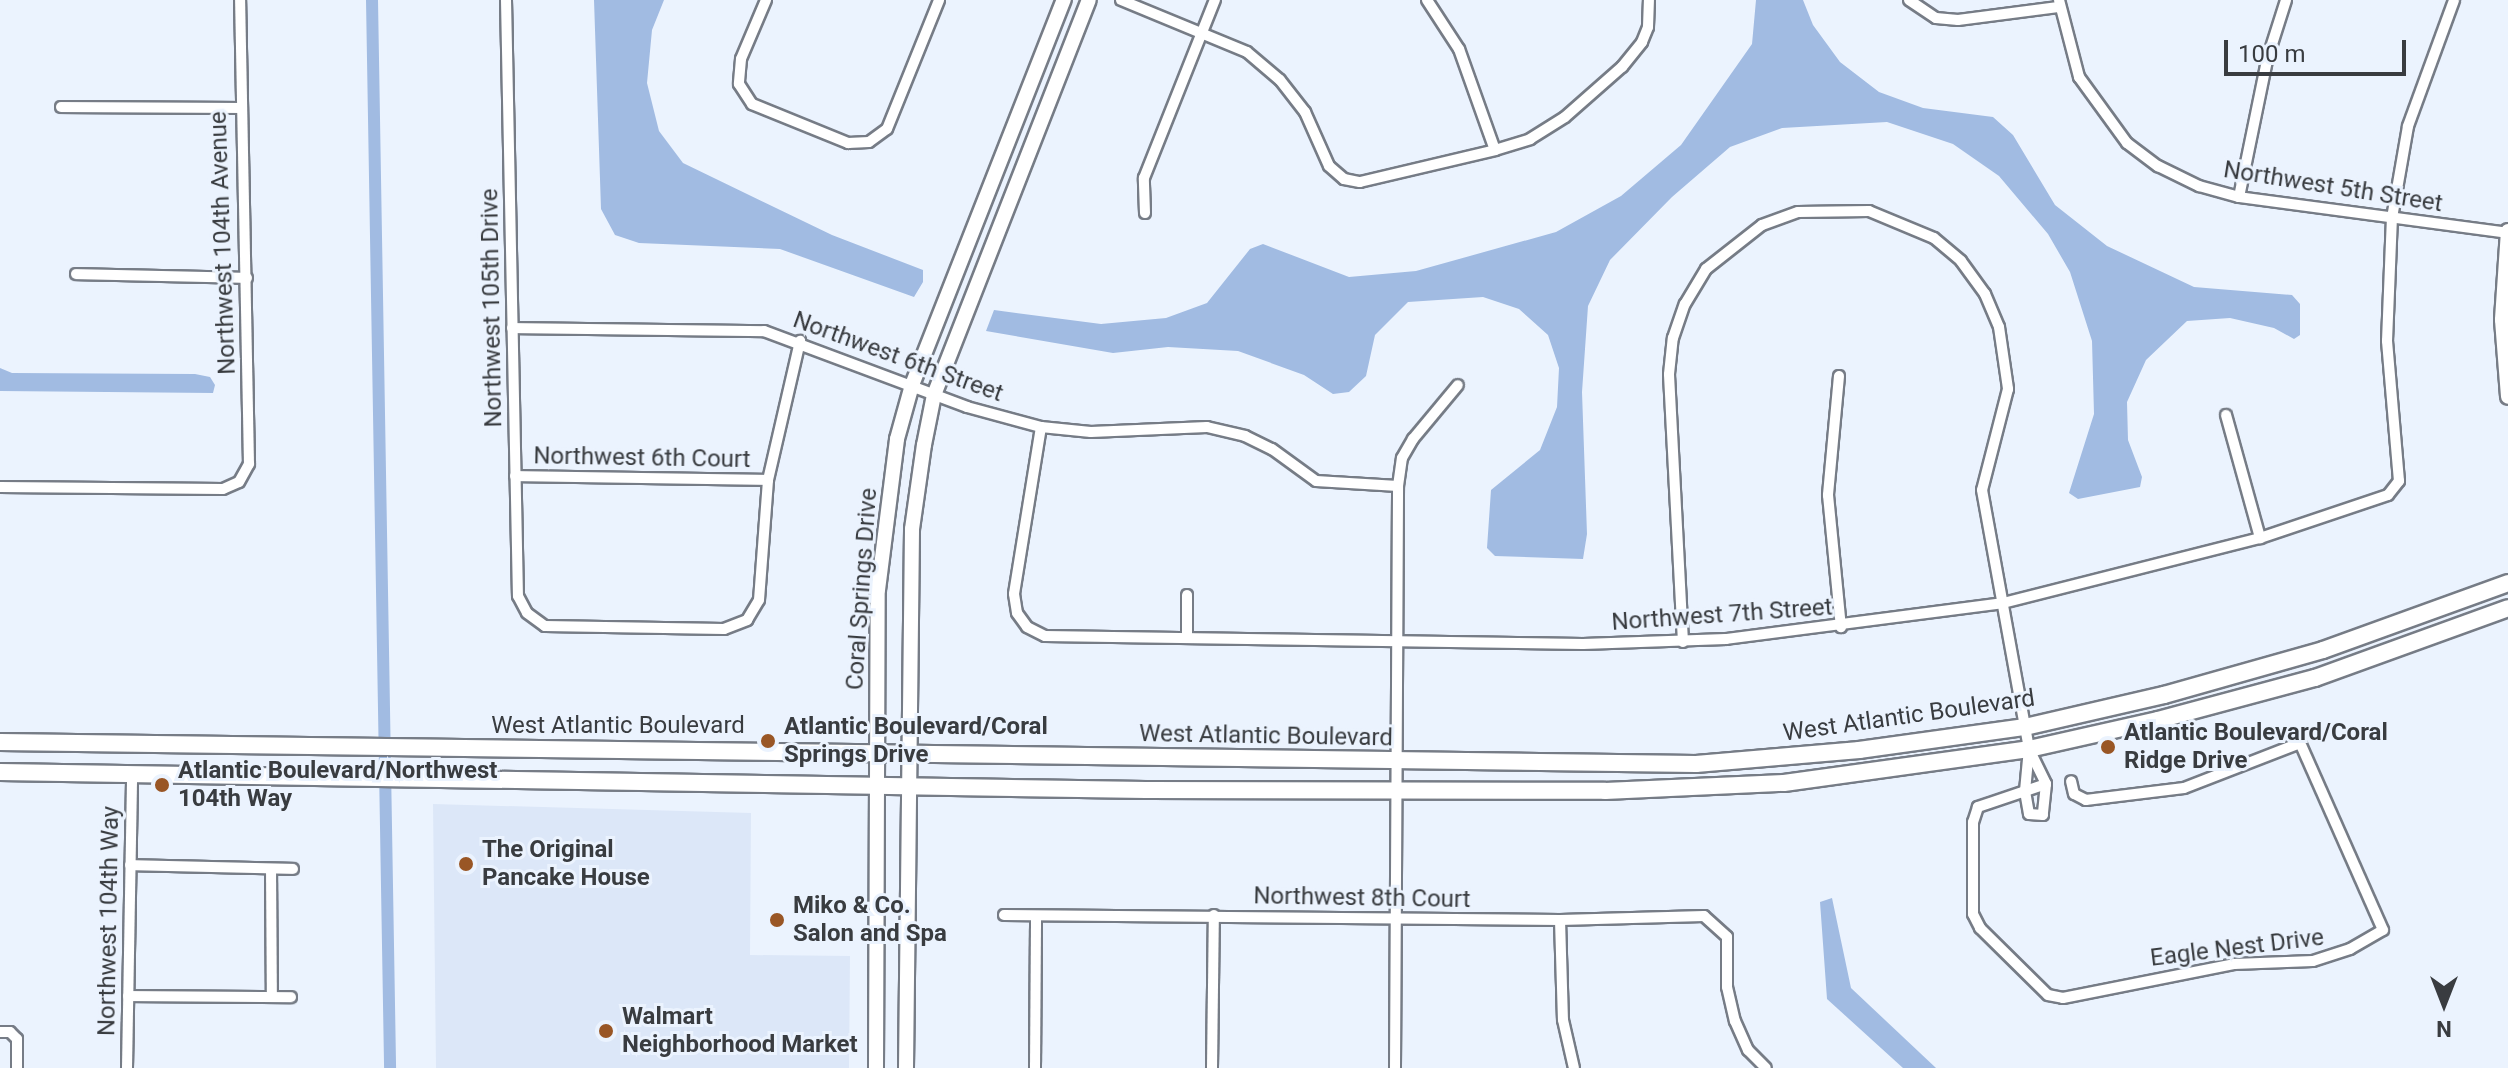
<!DOCTYPE html>
<html>
<head>
<meta charset="utf-8">
<style>
	body { margin:0 }
	#map { position:relative; width:2508px; height:1068px; overflow:hidden; background:#ebf3fe; font-family:Roboto,sans-serif }
	div>[style] { position:absolute }
	[style*='--x'] { left:calc(var(--x)*1px); top:calc(var(--y)*1px); width:calc(var(--w)*1px); rotate:calc(var(--a)*1deg) }
	.built>* { inset:0; background:#dce7f8 }
	.water>* { inset:0; background:#a1bbe2 }
	.canal>* { height:12px; margin:-6px; padding:0 6px; transform-origin:6px; border-radius:6px; background:#a1bbe2 }
	.roads { filter:drop-shadow(2px 0 #767c86) drop-shadow(-2px 0 #767c86) drop-shadow(0 2px #767c86) drop-shadow(0 -2px #767c86) }
	.street>* { height:10px; margin:-5px; padding:0 5px; transform-origin:5px; border-radius:5px; background:#fff }
	.secondary>* { height:14px; margin:-7px; padding:0 7px; transform-origin:7px; border-radius:7px; background:#fff }
	.primary>* { height:16px; margin:-8px; padding:0 8px; transform-origin:8px; border-radius:8px; background:#fff }
	.dots>* { width:22px; height:22px; translate:-50% -50%; box-sizing:border-box; border:4px solid #ebf3fe; border-radius:50% }
	span { translate:-50% -50%; white-space:nowrap; text-align:center; line-height:1.15; -webkit-text-stroke:6px #ebf3fe; paint-order:stroke }
	.street-label { font-size:24px; color:#393c40 }
	.poi-label { font-size:24px; color:#393c40; font-weight:700 }
	.left { translate:0 -50%; text-align:left }
	.north { position:absolute; left:2404px; top:964px; width:80px; height:80px; -webkit-text-stroke:6px #ebf3fe; paint-order:stroke; rotate:180deg; font-size:22px; font-weight:700; line-height:32px; text-align:center; color:#393c40 }
	.north::after { content:''; display:block; margin:auto; width:28px; height:36px; background:#393c40; clip-path:polygon(50% 0,100% 100%,50% 72%,0 100%) }
	.scale { position:absolute; left:2224px; top:40px; width:182px; height:36px; box-sizing:border-box; border:4px solid #393c40; border-top:0; padding-left:10px; font-size:24px; line-height:28px; white-space:nowrap; color:#393c40; -webkit-text-stroke:6px #ebf3fe; paint-order:stroke }
</style>
</head>
<body>
<div id="map">
	<div class="built">
		<div style="clip-path:polygon(433px 804px,751px 813px,750px 955px,850px 956px,849px 1068px,436px 1068px)"></div>
	</div>
	<div class="water">
		<div style="clip-path:polygon(594px 0,664px 0,652px 30px,647px 83px,659px 131px,683px 163px,832px 235px,923px 270px,923px 282px,914px 297px,780px 249px,639px 243px,615px 235px,601px 209px)"></div>
		<div style="clip-path:polygon(1756px 0,1803px 0,1813px 25px,1840px 62px,1879px 92px,1923px 108px,1993px 117px,2013px 135px,2055px 205px,2107px 246px,2194px 287px,2292px 295px,2300px 304px,2300px 335px,2294px 339px,2274px 328px,2230px 318px,2187px 321px,2146px 360px,2127px 402px,2128px 440px,2142px 477px,2140px 487px,2078px 499px,2069px 493px,2094px 414px,2092px 341px,2070px 272px,2048px 234px,1999px 176px,1953px 144px,1887px 122px,1782px 128px,1730px 147px,1672px 197px,1610px 260px,1588px 306px,1582px 392px,1587px 534px,1583px 559px,1495px 556px,1487px 548px,1491px 490px,1540px 450px,1557px 407px,1559px 368px,1548px 335px,1519px 309px,1483px 297px,1408px 302px,1375px 335px,1366px 376px,1349px 392px,1333px 394px,1304px 375px,1238px 351px,1168px 347px,1113px 353px,986px 331px,994px 310px,1101px 324px,1166px 318px,1207px 303px,1250px 249px,1263px 244px,1349px 277px,1416px 271px,1556px 232px,1621px 196px,1681px 145px,1752px 44px)"></div>
		<div style="clip-path:polygon(0 368px,12px 373px,195px 374px,210px 377px,215px 385px,213px 393px,0 391px)"></div>
		<div style="clip-path:polygon(1832px 898px,1851px 988px,1936px 1068px,1903px 1068px,1827px 999px,1820px 902px)"></div>
	</div>
	<div class="canal">
		<div style="--x:372;--y:0;--w:1068;--a:89.03"></div>
	</div>
	<div class="roads">
		<div class="street">
			<div style="--x:506;--y:0;--w:596;--a:88.85"></div>
			<div style="--x:518;--y:596;--w:19;--a:62"></div>
			<div style="--x:527;--y:613;--w:22;--a:36"></div>
			<div style="--x:545;--y:626;--w:179;--a:1"></div>
			<div style="--x:724;--y:629;--w:25;--a:-21"></div>
			<div style="--x:747;--y:620;--w:23;--a:-59"></div>
			<div style="--x:759;--y:600;--w:120;--a:-85.7"></div>
			<div style="--x:768;--y:480;--w:143;--a:-77"></div>
			<div style="--x:766;--y:0;--w:64;--a:113"></div>
			<div style="--x:741;--y:59;--w:25;--a:95"></div>
			<div style="--x:739;--y:84;--w:24;--a:57"></div>
			<div style="--x:752;--y:104;--w:104;--a:22.1"></div>
			<div style="--x:848;--y:143;--w:21;--a:-3"></div>
			<div style="--x:869;--y:142;--w:22;--a:-36"></div>
			<div style="--x:887;--y:129;--w:139;--a:-68"></div>
			<div style="--x:1121;--y:0;--w:136;--a:22.4"></div>
			<div style="--x:1247;--y:52;--w:43;--a:40.3"></div>
			<div style="--x:1280;--y:80;--w:41;--a:52"></div>
			<div style="--x:1305;--y:112;--w:59;--a:66"></div>
			<div style="--x:1329;--y:166;--w:20;--a:41"></div>
			<div style="--x:1344;--y:179;--w:16;--a:11"></div>
			<div style="--x:1360;--y:182;--w:139;--a:-13.3"></div>
			<div style="--x:1495;--y:150;--w:37;--a:-17"></div>
			<div style="--x:1530;--y:139;--w:41;--a:-32.2"></div>
			<div style="--x:1565;--y:117;--w:76;--a:-41.3"></div>
			<div style="--x:1622;--y:67;--w:32;--a:-51"></div>
			<div style="--x:1642;--y:42;--w:16;--a:-68"></div>
			<div style="--x:1648;--y:27;--w:27;--a:-88"></div>
			<div style="--x:1427;--y:0;--w:59;--a:56.9"></div>
			<div style="--x:1459;--y:49;--w:107;--a:70.4"></div>
			<div style="--x:1909;--y:0;--w:32;--a:34"></div>
			<div style="--x:1936;--y:18;--w:22;--a:5"></div>
			<div style="--x:1958;--y:20;--w:101;--a:-7.4"></div>
			<div style="--x:2059;--y:0;--w:80;--a:75.4"></div>
			<div style="--x:2079;--y:77;--w:82;--a:54"></div>
			<div style="--x:2127;--y:143;--w:39;--a:37"></div>
			<div style="--x:2158;--y:166;--w:46;--a:26"></div>
			<div style="--x:2199;--y:186;--w:41;--a:15.4"></div>
			<div style="--x:2239;--y:197;--w:271;--a:7.6"></div>
			<div style="--x:61;--y:107;--w:178;--a:0.3"></div>
			<div style="--x:2239;--y:197;--w:140;--a:-78.4"></div>
			<div style="--x:2267;--y:60;--w:63;--a:-72.4"></div>
			<div style="--x:1145;--y:213;--w:35;--a:-92"></div>
			<div style="--x:1144;--y:178;--w:192;--a:-68.3"></div>
			<div style="--x:76;--y:274;--w:171;--a:1.3"></div>
			<div style="--x:512;--y:328;--w:252;--a:0.7"></div>
			<div style="--x:764;--y:331;--w:217;--a:20.5"></div>
			<div style="--x:967;--y:407;--w:77;--a:15.1"></div>
			<div style="--x:1041;--y:427;--w:50;--a:5.7"></div>
			<div style="--x:1091;--y:432;--w:116;--a:-2.5"></div>
			<div style="--x:1207;--y:427;--w:39;--a:13"></div>
			<div style="--x:1245;--y:436;--w:30;--a:26"></div>
			<div style="--x:1272;--y:449;--w:54;--a:36"></div>
			<div style="--x:1316;--y:481;--w:82;--a:3.5"></div>
			<div style="--x:1839;--y:376;--w:120;--a:95.3"></div>
			<div style="--x:1828;--y:495;--w:133;--a:84.4"></div>
			<div style="--x:2226;--y:415;--w:128;--a:74.5"></div>
			<div style="--x:1041;--y:427;--w:169;--a:99.2"></div>
			<div style="--x:1014;--y:594;--w:19;--a:81"></div>
			<div style="--x:1017;--y:613;--w:17;--a:54"></div>
			<div style="--x:1027;--y:627;--w:20;--a:27"></div>
			<div style="--x:1045;--y:636;--w:538;--a:0.85"></div>
			<div style="--x:1583;--y:644;--w:143;--a:-2"></div>
			<div style="--x:1726;--y:639;--w:279;--a:-7.4"></div>
			<div style="--x:2003;--y:603;--w:265;--a:-14.2"></div>
			<div style="--x:2260;--y:538;--w:135;--a:-18.6"></div>
			<div style="--x:2388;--y:495;--w:18;--a:-52"></div>
			<div style="--x:2399;--y:481;--w:141;--a:-94.9"></div>
			<div style="--x:2387;--y:341;--w:123;--a:-87.7"></div>
			<div style="--x:2392;--y:218;--w:93;--a:-80.1"></div>
			<div style="--x:2408;--y:126;--w:134;--a:-69.9"></div>
			<div style="--x:515;--y:476;--w:253;--a:0.9"></div>
			<div style="--x:0;--y:487;--w:223;--a:0.5"></div>
			<div style="--x:223;--y:489;--w:17;--a:-24"></div>
			<div style="--x:239;--y:482;--w:21;--a:-61"></div>
			<div style="--x:249;--y:464;--w:464;--a:-91.1"></div>
			<div style="--x:1187;--y:595;--w:42;--a:90"></div>
			<div style="--x:1683;--y:642;--w:268;--a:-93"></div>
			<div style="--x:1669;--y:374;--w:36;--a:-84"></div>
			<div style="--x:1673;--y:338;--w:36;--a:-71"></div>
			<div style="--x:1685;--y:304;--w:41;--a:-59"></div>
			<div style="--x:1706;--y:269;--w:71;--a:-38.2"></div>
			<div style="--x:1762;--y:225;--w:38;--a:-20"></div>
			<div style="--x:1798;--y:212;--w:71;--a:-0.8"></div>
			<div style="--x:1869;--y:211;--w:70;--a:22.6"></div>
			<div style="--x:1934;--y:238;--w:35;--a:40"></div>
			<div style="--x:1961;--y:261;--w:41;--a:54"></div>
			<div style="--x:1985;--y:294;--w:36;--a:67"></div>
			<div style="--x:1999;--y:327;--w:63;--a:81.7"></div>
			<div style="--x:2008;--y:389;--w:104;--a:104.4"></div>
			<div style="--x:1982;--y:490;--w:263;--a:79.7"></div>
			<div style="--x:2029;--y:749;--w:39;--a:64"></div>
			<div style="--x:2046;--y:784;--w:31;--a:96"></div>
			<div style="--x:2043;--y:815;--w:14;--a:-176"></div>
			<div style="--x:2029;--y:814;--w:23;--a:-100"></div>
			<div style="--x:2025;--y:791;--w:42;--a:-84.6"></div>
			<div style="--x:2046;--y:784;--w:72;--a:161.3"></div>
			<div style="--x:1978;--y:807;--w:16;--a:108"></div>
			<div style="--x:1973;--y:822;--w:92;--a:90"></div>
			<div style="--x:1973;--y:914;--w:16;--a:63"></div>
			<div style="--x:1980;--y:928;--w:95;--a:44.6"></div>
			<div style="--x:2048;--y:995;--w:15;--a:11"></div>
			<div style="--x:2063;--y:998;--w:174;--a:-11.2"></div>
			<div style="--x:2234;--y:964;--w:79;--a:-2.2"></div>
			<div style="--x:2313;--y:961;--w:39;--a:-18"></div>
			<div style="--x:2350;--y:949;--w:38;--a:-30"></div>
			<div style="--x:2383;--y:930;--w:205;--a:-113.9"></div>
			<div style="--x:2300;--y:743;--w:124;--a:158.8"></div>
			<div style="--x:2184;--y:788;--w:99;--a:173"></div>
			<div style="--x:2086;--y:800;--w:13;--a:-153"></div>
			<div style="--x:2074;--y:794;--w:13;--a:-103"></div>
			<div style="--x:130;--y:865;--w:163;--a:1.4"></div>
			<div style="--x:271;--y:869;--w:128;--a:89.6"></div>
			<div style="--x:1004;--y:915;--w:556;--a:0.52"></div>
			<div style="--x:1560;--y:920;--w:144;--a:-1.6"></div>
			<div style="--x:1704;--y:916;--w:31;--a:42"></div>
			<div style="--x:1727;--y:937;--w:50;--a:90"></div>
			<div style="--x:1727;--y:987;--w:35;--a:77"></div>
			<div style="--x:1735;--y:1021;--w:32;--a:66"></div>
			<div style="--x:1748;--y:1050;--w:25;--a:45"></div>
			<div style="--x:1560;--y:920;--w:100;--a:88.3"></div>
			<div style="--x:1563;--y:1020;--w:49;--a:77.1"></div>
			<div style="--x:128;--y:996;--w:163;--a:0.4"></div>
			<div style="--x:0;--y:1032;--w:10;--a:0"></div>
			<div style="--x:10;--y:1032;--w:10;--a:45"></div>
			<div style="--x:17;--y:1039;--w:29;--a:90"></div>
			<div style="--x:127;--y:1068;--w:294;--a:-89"></div>
			<div style="--x:1035;--y:1068;--w:152;--a:-89.6"></div>
			<div style="--x:1212;--y:1068;--w:153;--a:-89.3"></div>
			<div style="--x:1395;--y:1068;--w:582;--a:-89.7"></div>
			<div style="--x:1398;--y:486;--w:28;--a:-82"></div>
			<div style="--x:1402;--y:458;--w:22;--a:-60"></div>
			<div style="--x:1413;--y:439;--w:70;--a:-50.2"></div>
		</div>
		<div class="secondary">
			<div style="--x:2508;--y:231;--w:89;--a:93.9"></div>
			<div style="--x:2502;--y:320;--w:77;--a:85.5"></div>
			<div style="--x:876;--y:1068;--w:478;--a:-89.8"></div>
			<div style="--x:878;--y:590;--w:152;--a:-82.8"></div>
			<div style="--x:897;--y:439;--w:56;--a:-74.5"></div>
			<div style="--x:912;--y:385;--w:414;--a:-68.5"></div>
			<div style="--x:906;--y:1068;--w:539;--a:-89.36"></div>
			<div style="--x:912;--y:529;--w:85;--a:-81.9"></div>
			<div style="--x:924;--y:445;--w:51;--a:-78.7"></div>
			<div style="--x:934;--y:395;--w:424;--a:-68.6"></div>
		</div>
		<div class="primary">
			<div style="--x:0;--y:742;--w:1696;--a:0.74"></div>
			<div style="--x:1696;--y:764;--w:164;--a:-4.9"></div>
			<div style="--x:1859;--y:750;--w:168;--a:-7.9"></div>
			<div style="--x:2025;--y:727;--w:143;--a:-13"></div>
			<div style="--x:2164;--y:695;--w:165;--a:-15.8"></div>
			<div style="--x:2323;--y:650;--w:197;--a:-19.9"></div>
			<div style="--x:0;--y:772;--w:1146;--a:0.9"></div>
			<div style="--x:1146;--y:790;--w:459;--a:0.1"></div>
			<div style="--x:1605;--y:791;--w:179;--a:-2.6"></div>
			<div style="--x:1784;--y:783;--w:247;--a:-7.9"></div>
			<div style="--x:2029;--y:749;--w:132;--a:-12.7"></div>
			<div style="--x:2158;--y:720;--w:163;--a:-15"></div>
			<div style="--x:2315;--y:678;--w:205;--a:-19.9"></div>
		</div>
	</div>
	<div class="dots">
		<div style="left:768px;top:741px;background:#995625"></div>
		<div style="left:2108px;top:747px;background:#995625"></div>
		<div style="left:162px;top:785px;background:#995625"></div>
		<div style="left:466px;top:864px;background:#995625"></div>
		<div style="left:777px;top:920px;background:#995625"></div>
		<div style="left:606px;top:1031px;background:#995625"></div>
	</div>
	<div class="street-label">
		<span style="left:2333px;top:187px;rotate:9deg">Northwest 5th Street</span>
		<span style="left:223px;top:243px;rotate:-92deg">Northwest 104th Avenue</span>
		<span style="left:492px;top:308px;rotate:-91deg">Northwest 105th Drive</span>
		<span style="left:898px;top:357px;rotate:20deg">Northwest 6th Street</span>
		<span style="left:642px;top:458px;rotate:1deg">Northwest 6th Court</span>
		<span style="left:862px;top:589px;rotate:-86deg">Coral Springs Drive</span>
		<span style="left:1722px;top:615px;rotate:-4deg">Northwest 7th Street</span>
		<span style="left:1909px;top:716px;rotate:-8deg">West Atlantic Boulevard</span>
		<span style="left:618px;top:726px">West Atlantic Boulevard</span>
		<span style="left:1266px;top:736px;rotate:1deg">West Atlantic Boulevard</span>
		<span style="left:1362px;top:898px;rotate:1deg">Northwest 8th Court</span>
		<span style="left:109px;top:921px;rotate:-89deg">Northwest 104th Way</span>
		<span style="left:2237px;top:948px;rotate:-7deg">Eagle Nest Drive</span>
	</div>
	<div class="poi-label">
		<span class="left" style="left:784px;top:741px">Atlantic Boulevard/Coral<br>Springs Drive</span>
		<span class="left" style="left:2124px;top:747px">Atlantic Boulevard/Coral<br>Ridge Drive</span>
		<span class="left" style="left:178px;top:785px">Atlantic Boulevard/Northwest<br>104th Way</span>
		<span class="left" style="left:482px;top:864px">The Original<br>Pancake House</span>
		<span class="left" style="left:793px;top:920px">Miko &amp; Co.<br>Salon and Spa</span>
		<span class="left" style="left:622px;top:1031px">Walmart<br>Neighborhood Market</span>
	</div>
	<div class="north">N</div>
	<div class="scale">100 m</div>
</div>
</body>
</html>
